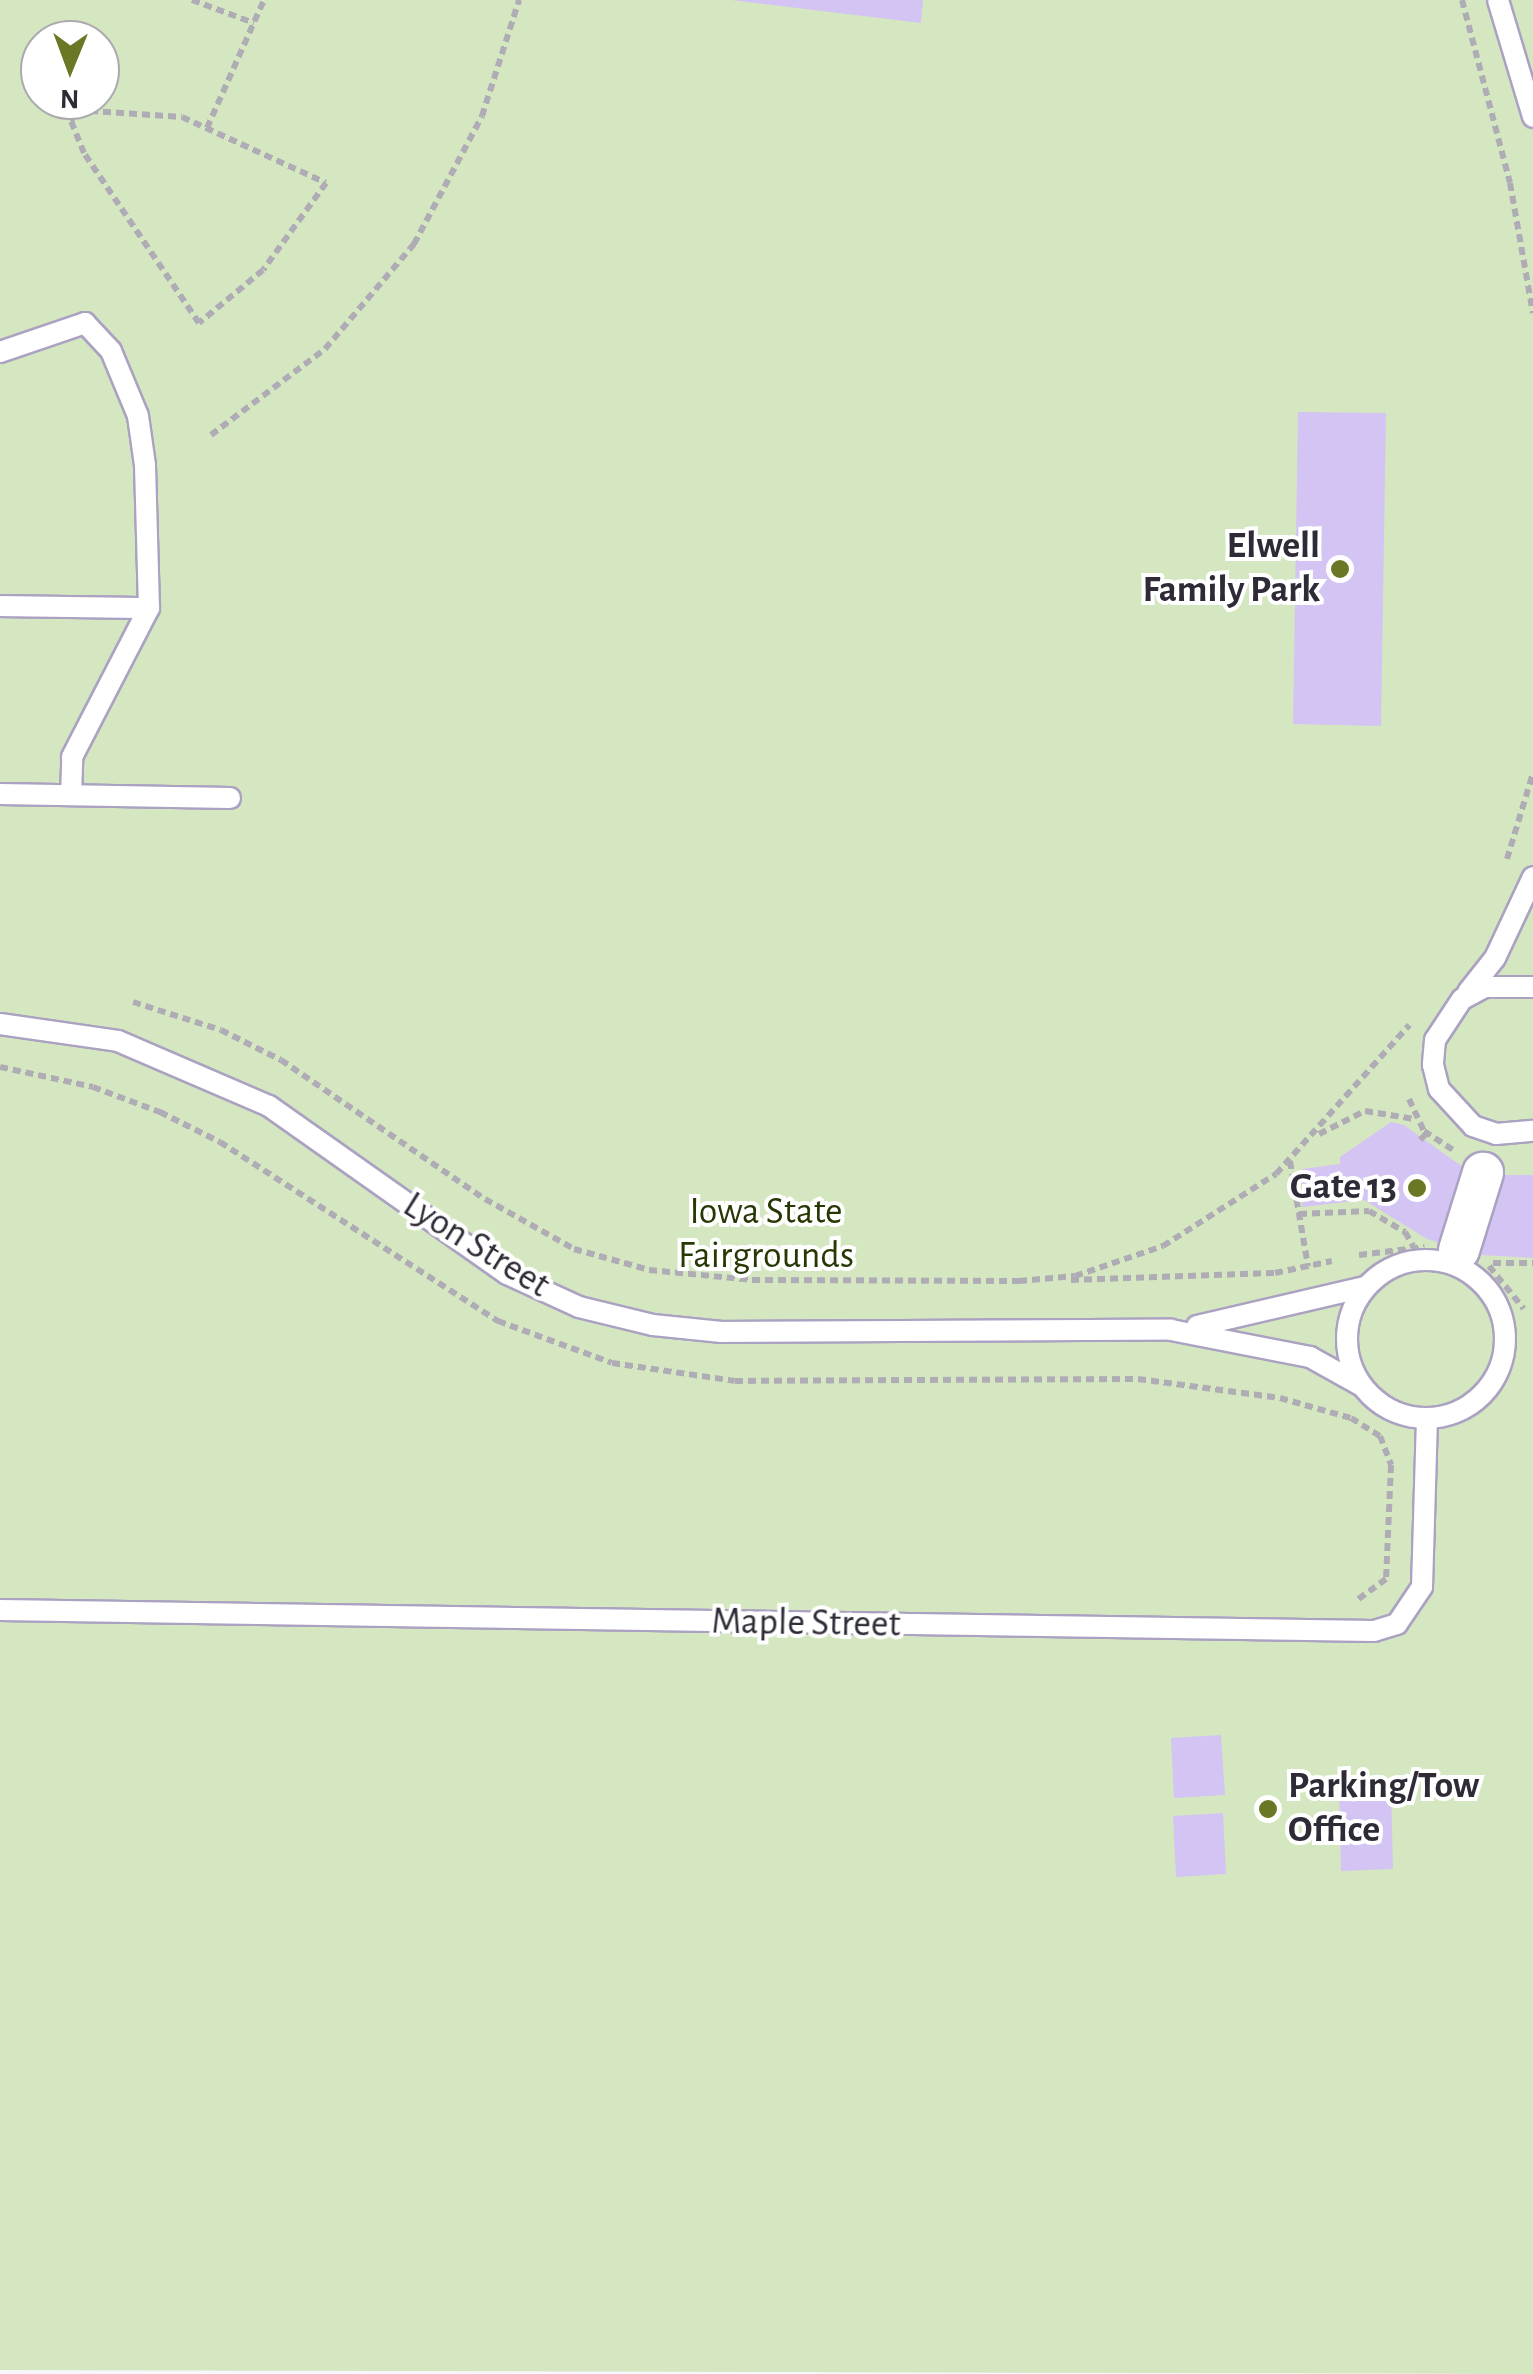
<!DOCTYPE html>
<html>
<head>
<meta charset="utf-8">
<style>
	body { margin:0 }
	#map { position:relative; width:1533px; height:2374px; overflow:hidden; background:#f8f6fd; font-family:"Alegreya Sans",sans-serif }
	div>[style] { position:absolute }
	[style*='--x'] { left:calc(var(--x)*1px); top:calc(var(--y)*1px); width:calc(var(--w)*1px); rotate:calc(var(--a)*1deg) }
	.green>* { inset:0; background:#d5e7c0 }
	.building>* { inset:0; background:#d3c4f4 }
	.path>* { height:6px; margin-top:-3px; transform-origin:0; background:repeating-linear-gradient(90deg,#afacb5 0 8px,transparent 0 13px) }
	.roads { filter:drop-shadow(2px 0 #aba2c1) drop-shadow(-2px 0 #aba2c1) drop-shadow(0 2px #aba2c1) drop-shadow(0 -2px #aba2c1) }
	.lane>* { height:20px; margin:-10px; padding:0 10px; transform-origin:10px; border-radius:10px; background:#fff }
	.lane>.ring { margin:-10px; padding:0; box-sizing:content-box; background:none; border:20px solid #fff; border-radius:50% }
	.street>* { height:40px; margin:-20px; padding:0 20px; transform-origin:20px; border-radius:20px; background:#fff }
	.dots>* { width:28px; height:28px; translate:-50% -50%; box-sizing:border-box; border:5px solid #fff; border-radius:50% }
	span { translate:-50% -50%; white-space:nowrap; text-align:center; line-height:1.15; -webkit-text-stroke:8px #fff; paint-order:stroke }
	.poi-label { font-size:38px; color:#2e2a36; font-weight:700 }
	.right { translate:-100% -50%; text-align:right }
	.left { translate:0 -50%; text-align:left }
	.park-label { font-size:38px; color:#263804 }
	.street-label { font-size:38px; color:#2e2a36 }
	.north { position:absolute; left:20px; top:20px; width:100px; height:100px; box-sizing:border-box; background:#fff; border:2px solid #abaaaf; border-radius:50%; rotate:181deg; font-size:28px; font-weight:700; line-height:40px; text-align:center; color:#2e2a36 }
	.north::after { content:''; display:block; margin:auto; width:35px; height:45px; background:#6a7825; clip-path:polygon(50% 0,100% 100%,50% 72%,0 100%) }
</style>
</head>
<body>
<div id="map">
	<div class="green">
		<div style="clip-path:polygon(evenodd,0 0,1533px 0,1533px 2374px,0 2370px,0 0,40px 40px,100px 40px,100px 100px,40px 100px,40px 40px)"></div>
	</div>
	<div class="building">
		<div style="clip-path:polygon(731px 0,923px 0,921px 23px)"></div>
		<div style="clip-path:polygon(1298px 412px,1386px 413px,1381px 726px,1293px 724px)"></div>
		<div style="clip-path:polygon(1391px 1122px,1404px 1125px,1460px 1165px,1492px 1175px,1533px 1175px,1533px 1258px,1480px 1255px,1427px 1239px,1364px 1200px,1302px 1207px,1302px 1169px,1340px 1164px,1340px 1157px)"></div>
		<div style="clip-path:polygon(1221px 1735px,1225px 1795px,1174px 1798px,1171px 1738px)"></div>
		<div style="clip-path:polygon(1391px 1784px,1393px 1869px,1341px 1871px,1339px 1786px)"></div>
		<div style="clip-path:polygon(1223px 1813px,1226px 1874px,1176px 1877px,1173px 1816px)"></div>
	</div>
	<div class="path">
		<div style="--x:192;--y:0;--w:66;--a:20.4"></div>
		<div style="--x:1462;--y:0;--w:189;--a:75.3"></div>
		<div style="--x:1510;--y:183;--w:132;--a:80"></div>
		<div style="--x:58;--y:100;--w:21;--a:28"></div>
		<div style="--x:77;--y:110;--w:105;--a:3.8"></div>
		<div style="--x:182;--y:117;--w:158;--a:24.6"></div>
		<div style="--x:326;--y:183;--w:107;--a:125.9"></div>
		<div style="--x:263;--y:270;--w:83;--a:140.4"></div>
		<div style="--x:199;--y:323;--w:205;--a:-124.1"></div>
		<div style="--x:84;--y:153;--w:35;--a:-112"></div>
		<div style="--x:71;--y:121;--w:13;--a:-61"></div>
		<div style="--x:207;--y:128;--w:140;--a:-66"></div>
		<div style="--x:211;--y:435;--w:143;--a:-37"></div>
		<div style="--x:325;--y:349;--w:138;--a:-49.7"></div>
		<div style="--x:414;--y:244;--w:145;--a:-62"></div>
		<div style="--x:482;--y:116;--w:122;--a:-72.3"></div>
		<div style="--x:1507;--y:859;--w:90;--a:-73.2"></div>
		<div style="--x:133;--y:1002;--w:92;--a:17.7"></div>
		<div style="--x:221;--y:1030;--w:67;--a:26.6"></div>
		<div style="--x:281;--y:1060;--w:247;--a:34.3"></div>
		<div style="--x:485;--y:1199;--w:102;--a:29.3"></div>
		<div style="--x:574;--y:1249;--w:78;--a:15.6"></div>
		<div style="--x:649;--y:1270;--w:103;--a:5.5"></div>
		<div style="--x:752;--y:1280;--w:267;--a:0.2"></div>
		<div style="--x:1019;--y:1281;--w:56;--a:-5.1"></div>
		<div style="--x:1075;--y:1276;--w:93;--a:-18.8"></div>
		<div style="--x:1163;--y:1246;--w:134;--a:-32.5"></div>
		<div style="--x:1276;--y:1174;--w:200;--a:-48.2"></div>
		<div style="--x:0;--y:1067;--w:95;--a:12.1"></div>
		<div style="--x:93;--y:1087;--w:72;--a:20.5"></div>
		<div style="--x:160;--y:1112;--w:67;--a:26.6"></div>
		<div style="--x:220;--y:1142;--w:331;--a:32.8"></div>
		<div style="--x:498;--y:1321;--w:121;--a:20.2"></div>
		<div style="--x:612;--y:1363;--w:124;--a:8.3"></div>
		<div style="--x:735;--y:1381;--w:403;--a:-0.3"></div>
		<div style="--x:1138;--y:1379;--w:143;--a:7.6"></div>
		<div style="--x:1280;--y:1398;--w:74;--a:15.7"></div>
		<div style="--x:1351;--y:1418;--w:34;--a:32"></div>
		<div style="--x:1380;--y:1436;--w:31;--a:69"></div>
		<div style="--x:1391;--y:1465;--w:114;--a:92.5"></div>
		<div style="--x:1386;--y:1579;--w:37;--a:144"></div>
		<div style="--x:1409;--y:1099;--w:35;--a:65"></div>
		<div style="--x:1424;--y:1131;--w:37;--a:33"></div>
		<div style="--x:1319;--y:1134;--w:51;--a:-26.6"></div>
		<div style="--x:1365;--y:1111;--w:50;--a:9.3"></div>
		<div style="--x:1420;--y:1140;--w:10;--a:-45"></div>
		<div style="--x:1290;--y:1161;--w:107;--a:80.3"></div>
		<div style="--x:1299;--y:1214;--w:70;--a:-2.5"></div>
		<div style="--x:1369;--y:1211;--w:42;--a:30.3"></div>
		<div style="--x:1405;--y:1232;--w:16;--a:60"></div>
		<div style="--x:1359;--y:1255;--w:66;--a:-6.9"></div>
		<div style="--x:1493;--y:1263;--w:40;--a:0"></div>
		<div style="--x:1489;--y:1266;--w:55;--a:50.9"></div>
		<div style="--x:1071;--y:1280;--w:204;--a:-2"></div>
		<div style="--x:1275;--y:1273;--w:58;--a:-11.9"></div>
	</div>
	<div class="roads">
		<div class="lane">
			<div style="--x:1498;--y:0;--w:122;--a:73.3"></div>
			<div style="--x:0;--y:352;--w:90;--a:-18.8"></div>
			<div style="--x:85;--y:323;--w:38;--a:47"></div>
			<div style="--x:111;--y:351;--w:70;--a:67.4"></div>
			<div style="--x:138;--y:416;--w:49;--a:81.9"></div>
			<div style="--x:145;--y:465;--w:143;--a:88.4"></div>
			<div style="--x:149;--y:608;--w:149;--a:-179.2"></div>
			<div style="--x:0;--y:794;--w:230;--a:1"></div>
			<div style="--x:71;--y:795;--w:38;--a:-88"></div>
			<div style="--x:72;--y:757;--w:168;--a:-62.7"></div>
			<div style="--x:1533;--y:987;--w:48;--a:180"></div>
			<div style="--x:1485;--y:987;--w:26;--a:152"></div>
			<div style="--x:1462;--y:999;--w:49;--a:123.4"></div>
			<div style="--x:1435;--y:1040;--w:25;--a:95"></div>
			<div style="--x:1433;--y:1065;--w:25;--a:76"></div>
			<div style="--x:1439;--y:1089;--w:50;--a:47.4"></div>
			<div style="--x:1473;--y:1126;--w:24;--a:19"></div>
			<div style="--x:1496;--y:1134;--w:37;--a:-5"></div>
			<div style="--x:1468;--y:992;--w:43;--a:-51.5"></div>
			<div style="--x:1495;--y:958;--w:89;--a:-64.9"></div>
			<div style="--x:0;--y:1024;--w:119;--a:8.2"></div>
			<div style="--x:118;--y:1041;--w:164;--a:23.3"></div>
			<div style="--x:269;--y:1106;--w:291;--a:35.2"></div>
			<div style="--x:507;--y:1274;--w:79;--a:24.6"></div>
			<div style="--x:579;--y:1307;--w:76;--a:13.7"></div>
			<div style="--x:653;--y:1325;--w:69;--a:5.8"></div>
			<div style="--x:722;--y:1332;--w:449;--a:-0.3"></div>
			<div style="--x:1171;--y:1330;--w:142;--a:11"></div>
			<div style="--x:1310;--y:1357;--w:57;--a:29.2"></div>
			<div class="ring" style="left:1347px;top:1260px;width:138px;height:138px"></div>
			<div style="--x:1197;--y:1326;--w:172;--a:-13.1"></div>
			<div style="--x:0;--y:1610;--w:1374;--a:0.88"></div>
			<div style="--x:1374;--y:1631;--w:24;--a:-17"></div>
			<div style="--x:1397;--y:1624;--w:45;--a:-56"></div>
			<div style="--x:1422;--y:1587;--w:168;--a:-88.3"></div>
		</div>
		<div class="street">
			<div style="--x:1459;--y:1250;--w:81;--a:-72.7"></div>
		</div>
	</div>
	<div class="dots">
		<div style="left:1340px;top:569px;background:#6a7825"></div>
		<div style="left:1417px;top:1188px;background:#6a7825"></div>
		<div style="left:1268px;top:1809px;background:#6a7825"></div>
	</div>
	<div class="poi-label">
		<span class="right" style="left:1320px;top:569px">Elwell<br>Family Park</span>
		<span class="right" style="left:1397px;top:1188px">Gate 13</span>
		<span class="left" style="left:1288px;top:1809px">Parking/Tow<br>Office</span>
	</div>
	<div class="park-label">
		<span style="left:766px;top:1235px">Iowa State<br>Fairgrounds</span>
	</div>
	<div class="street-label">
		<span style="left:476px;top:1246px;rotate:32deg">Lyon Street</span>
		<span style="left:806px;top:1624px;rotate:1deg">Maple Street</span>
	</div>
	<div class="north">N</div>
</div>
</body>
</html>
